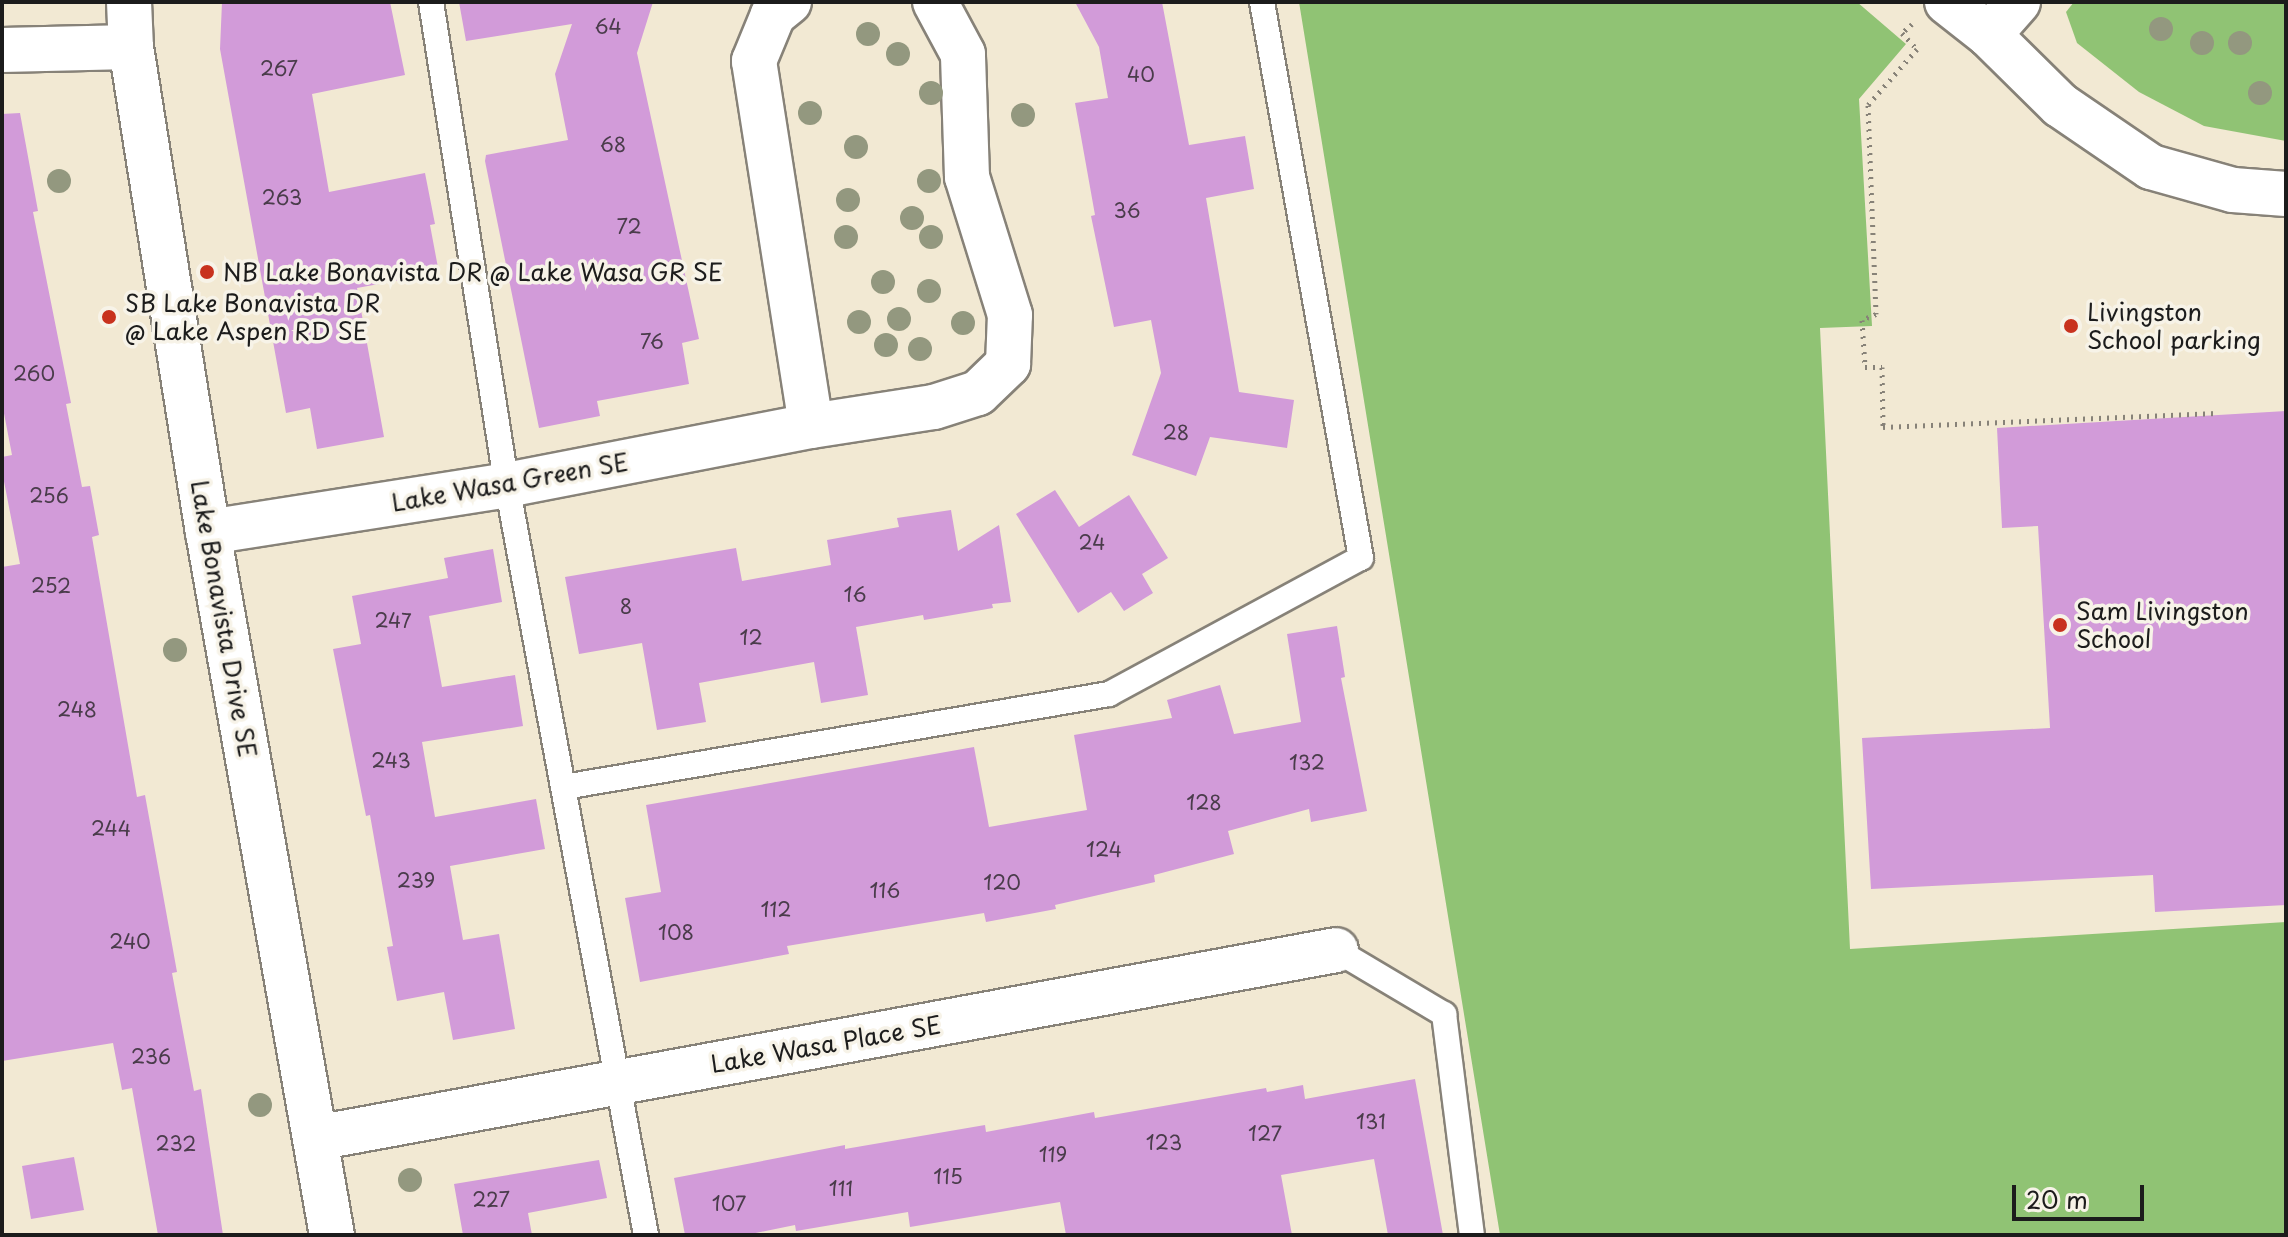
<!DOCTYPE html>
<html>
<head>
<meta charset="utf-8">
<style>
	body { margin:0 }
	#map { position:relative; width:2288px; height:1237px; overflow:hidden; background:#f2e9d3; font-family:"Playpen Sans",sans-serif }
	div>[style] { position:absolute }
	[style*='--x'] { left:calc(var(--x)*1px); top:calc(var(--y)*1px); width:calc(var(--w)*1px); rotate:calc(var(--a)*1deg) }
	.green>* { inset:0; background:#90c374 }
	.building>* { inset:0; background:#d29bd9 }
	.path>* { height:5px; margin-top:-2.5px; transform-origin:0; background:repeating-linear-gradient(90deg,#878278 0 2px,transparent 0 8px) }
	.roads { filter:drop-shadow(2px 0 #878278) drop-shadow(-2px 0 #878278) drop-shadow(0 2px #878278) drop-shadow(0 -2px #878278) }
	.lane>* { height:24px; margin:-12px; padding:0 12px; transform-origin:12px; border-radius:12px; background:#fff }
	.street>* { height:44px; margin:-22px; padding:0 22px; transform-origin:22px; border-radius:22px; background:#fff }
	.secondary>* { height:44px; margin:-22px; padding:0 22px; transform-origin:22px; border-radius:22px; background:#fff }
	.trees>* { width:24px; height:24px; margin:-12px; border-radius:50%; background:#93987f }
	.dots>* { width:22px; height:22px; translate:-50% -50%; box-sizing:border-box; border:4px solid #f7f3e8; border-radius:50% }
	span { translate:-50% -50%; white-space:nowrap; text-align:center; line-height:1.15; -webkit-text-stroke:7px #f7f3e8; paint-order:stroke }
	.number-label { font-size:20px; color:#4a3c4b }
	.number-label span { -webkit-text-stroke-width:0 }
	.poi-label { font-size:24px; color:#1c1c1c }
	.left { translate:0 -50%; text-align:left }
	.street-label { font-size:24px; color:#1c1c1c }
	.frame { position:absolute; inset:0; border:4px solid #1c1c1c; pointer-events:none }
	.scale { position:absolute; left:2012px; top:1185px; width:132px; height:36px; box-sizing:border-box; border:4px solid #1c1c1c; border-top:0; padding-left:10px; font-size:24px; line-height:28px; white-space:nowrap; color:#1c1c1c; -webkit-text-stroke:6px #f7f3e8; paint-order:stroke }
</style>
</head>
<body>
<div id="map">
	<div class="green">
		<div style="clip-path:polygon(1299px 2px,1857px 2px,1906px 44px,1859px 99px,1872px 326px,1820px 328px,1850px 949px,2286px 922px,2286px 1235px,1500px 1235px)"></div>
		<div style="clip-path:polygon(2074px 2px,2286px 2px,2286px 141px,2204px 126px,2139px 92px,2077px 43px,2066px 12px)"></div>
	</div>
	<div class="building">
		<div style="clip-path:polygon(222px 2px,390px 2px,405px 75px,312px 94px,329px 192px,425px 173px,435px 224px,430px 225px,439px 273px,357px 288px,384px 437px,317px 449px,310px 408px,286px 413px,220px 49px)"></div>
		<div style="clip-path:polygon(459px 2px,653px 2px,637px 53px,699px 339px,682px 343px,689px 384px,597px 401px,600px 416px,539px 428px,485px 161px,486px 155px,568px 140px,555px 74px,572px 24px,466px 41px)"></div>
		<div style="clip-path:polygon(1075px 2px,1162px 2px,1189px 145px,1245px 136px,1254px 189px,1206px 198px,1239px 392px,1294px 400px,1287px 448px,1210px 437px,1196px 476px,1132px 455px,1161px 373px,1151px 320px,1114px 327px,1091px 216px,1095px 215px,1075px 103px,1108px 98px,1099px 47px)"></div>
		<div style="clip-path:polygon(20px 113px,38px 211px,33px 212px,71px 403px,66px 404px,82px 487px,90px 486px,99px 535px,92px 537px,137px 797px,145px 795px,177px 972px,172px 973px,194px 1091px,201px 1089px,223px 1235px,158px 1235px,132px 1088px,122px 1090px,113px 1043px,2px 1061px,2px 567px,20px 564px,2px 471px,2px 457px,12px 455px,2px 403px,2px 114px)"></div>
		<div style="clip-path:polygon(2286px 411px,2286px 905px,2155px 912px,2153px 875px,1871px 889px,1862px 738px,2050px 728px,2038px 526px,2002px 528px,1997px 428px)"></div>
		<div style="clip-path:polygon(1055px 490px,1079px 527px,1129px 495px,1168px 558px,1142px 574px,1153px 593px,1124px 611px,1111px 592px,1078px 613px,1016px 514px)"></div>
		<div style="clip-path:polygon(951px 510px,958px 551px,999px 525px,1011px 602px,992px 604px,993px 608px,924px 620px,923px 615px,856px 627px,868px 695px,821px 703px,814px 662px,699px 683px,706px 722px,657px 730px,642px 643px,579px 654px,565px 577px,736px 548px,742px 581px,831px 565px,827px 540px,899px 527px,897px 518px)"></div>
		<div style="clip-path:polygon(493px 549px,502px 602px,429px 616px,442px 687px,515px 675px,523px 726px,422px 742px,435px 817px,536px 799px,545px 849px,450px 866px,463px 940px,499px 934px,515px 1029px,453px 1040px,444px 992px,397px 1001px,387px 947px,393px 946px,370px 815px,366px 816px,333px 649px,361px 644px,352px 596px,448px 578px,444px 558px)"></div>
		<div style="clip-path:polygon(1337px 626px,1345px 677px,1341px 678px,1367px 811px,1311px 822px,1309px 809px,1228px 831px,1234px 854px,1154px 875px,1155px 882px,1055px 905px,1056px 909px,986px 922px,984px 913px,787px 946px,789px 954px,640px 982px,625px 898px,661px 892px,646px 805px,974px 747px,989px 827px,1087px 810px,1074px 735px,1172px 718px,1167px 700px,1220px 685px,1234px 734px,1301px 722px,1287px 634px)"></div>
		<div style="clip-path:polygon(1415px 1079px,1443px 1235px,1388px 1235px,1374px 1159px,1281px 1175px,1292px 1235px,1066px 1235px,1060px 1202px,910px 1227px,908px 1212px,796px 1231px,795px 1225px,746px 1235px,685px 1235px,674px 1178px,845px 1145px,845px 1149px,985px 1125px,986px 1132px,1094px 1112px,1095px 1118px,1266px 1088px,1267px 1092px,1303px 1085px,1305px 1099px)"></div>
		<div style="clip-path:polygon(74px 1157px,84px 1210px,31px 1219px,22px 1166px)"></div>
		<div style="clip-path:polygon(599px 1160px,607px 1198px,528px 1213px,532px 1235px,463px 1235px,454px 1184px)"></div>
	</div>
	<div class="path">
		<div style="--x:1912;--y:24;--w:13;--a:138"></div>
		<div style="--x:1902;--y:33;--w:22;--a:47"></div>
		<div style="--x:1917;--y:49;--w:74;--a:131.2"></div>
		<div style="--x:1868;--y:105;--w:209;--a:87.8"></div>
		<div style="--x:1876;--y:314;--w:15;--a:157"></div>
		<div style="--x:1862;--y:320;--w:47;--a:86.3"></div>
		<div style="--x:1865;--y:367;--w:17;--a:0"></div>
		<div style="--x:1882;--y:367;--w:60;--a:89"></div>
		<div style="--x:1883;--y:427;--w:334;--a:-2.4"></div>
	</div>
	<div class="roads">
		<div class="lane">
			<div style="--x:431;--y:2;--w:489;--a:81.1"></div>
			<div style="--x:507;--y:485;--w:763;--a:79.5"></div>
			<div style="--x:564;--y:787;--w:553;--a:-9.68"></div>
			<div style="--x:1109;--y:694;--w:286;--a:-28.4"></div>
			<div style="--x:1361;--y:558;--w:565;--a:-100.1"></div>
			<div style="--x:1336;--y:950;--w:126;--a:30.7"></div>
			<div style="--x:1444;--y:1014;--w:223;--a:82.8"></div>
		</div>
		<div class="street">
			<div style="--x:789;--y:2;--w:21;--a:141"></div>
			<div style="--x:773;--y:15;--w:50;--a:112.4"></div>
			<div style="--x:754;--y:61;--w:369;--a:81.1"></div>
			<div style="--x:1989;--y:35;--w:44;--a:-48.7"></div>
			<div style="--x:2;--y:50;--w:129;--a:-1.3"></div>
			<div style="--x:208;--y:532;--w:303;--a:-8.9"></div>
			<div style="--x:507;--y:485;--w:310;--a:-11"></div>
			<div style="--x:811;--y:426;--w:124;--a:-8.8"></div>
			<div style="--x:934;--y:407;--w:46;--a:-17.7"></div>
			<div style="--x:978;--y:393;--w:42;--a:-44"></div>
			<div style="--x:1008;--y:364;--w:49;--a:-87.7"></div>
			<div style="--x:1010;--y:315;--w:145;--a:-107.3"></div>
			<div style="--x:967;--y:177;--w:123;--a:-91.9"></div>
			<div style="--x:963;--y:54;--w:59;--a:-118.3"></div>
			<div style="--x:316;--y:1138;--w:1037;--a:-10.44"></div>
		</div>
		<div class="secondary">
			<div style="--x:129;--y:2;--w:45;--a:87.5"></div>
			<div style="--x:131;--y:47;--w:491;--a:81"></div>
			<div style="--x:208;--y:532;--w:714;--a:80"></div>
			<div style="--x:1947;--y:2;--w:53;--a:38.2"></div>
			<div style="--x:1989;--y:35;--w:100;--a:44.6"></div>
			<div style="--x:2060;--y:105;--w:110;--a:34.3"></div>
			<div style="--x:2151;--y:167;--w:85;--a:15.7"></div>
			<div style="--x:2233;--y:190;--w:53;--a:4.3"></div>
		</div>
	</div>
	<div class="trees">
		<div style="left:2161px;top:29px"></div>
		<div style="left:868px;top:34px"></div>
		<div style="left:2202px;top:43px"></div>
		<div style="left:2240px;top:43px"></div>
		<div style="left:898px;top:54px"></div>
		<div style="left:931px;top:93px"></div>
		<div style="left:2260px;top:93px"></div>
		<div style="left:810px;top:113px"></div>
		<div style="left:1023px;top:115px"></div>
		<div style="left:856px;top:147px"></div>
		<div style="left:59px;top:181px"></div>
		<div style="left:929px;top:181px"></div>
		<div style="left:848px;top:200px"></div>
		<div style="left:912px;top:218px"></div>
		<div style="left:846px;top:237px"></div>
		<div style="left:931px;top:237px"></div>
		<div style="left:883px;top:282px"></div>
		<div style="left:929px;top:291px"></div>
		<div style="left:899px;top:319px"></div>
		<div style="left:859px;top:322px"></div>
		<div style="left:963px;top:323px"></div>
		<div style="left:886px;top:345px"></div>
		<div style="left:920px;top:349px"></div>
		<div style="left:175px;top:650px"></div>
		<div style="left:260px;top:1105px"></div>
		<div style="left:410px;top:1180px"></div>
	</div>
	<div class="dots">
		<div style="left:207px;top:272px;background:#c8321e"></div>
		<div style="left:109px;top:317px;background:#c8321e"></div>
		<div style="left:2071px;top:326px;background:#c8321e"></div>
		<div style="left:2060px;top:625px;background:#c8321e"></div>
	</div>
	<div class="number-label">
		<span style="left:608px;top:26px">64</span>
		<span style="left:279px;top:68px">267</span>
		<span style="left:1141px;top:74px">40</span>
		<span style="left:613px;top:144px">68</span>
		<span style="left:282px;top:197px">263</span>
		<span style="left:1127px;top:210px">36</span>
		<span style="left:629px;top:226px">72</span>
		<span style="left:652px;top:341px">76</span>
		<span style="left:34px;top:373px">260</span>
		<span style="left:1176px;top:432px">28</span>
		<span style="left:49px;top:495px">256</span>
		<span style="left:1092px;top:542px">24</span>
		<span style="left:51px;top:585px">252</span>
		<span style="left:855px;top:594px">16</span>
		<span style="left:626px;top:606px">8</span>
		<span style="left:393px;top:620px">247</span>
		<span style="left:751px;top:637px">12</span>
		<span style="left:77px;top:709px">248</span>
		<span style="left:391px;top:760px">243</span>
		<span style="left:1307px;top:762px">132</span>
		<span style="left:1204px;top:802px">128</span>
		<span style="left:111px;top:828px">244</span>
		<span style="left:1104px;top:849px">124</span>
		<span style="left:416px;top:880px">239</span>
		<span style="left:1002px;top:882px">120</span>
		<span style="left:885px;top:890px">116</span>
		<span style="left:776px;top:909px">112</span>
		<span style="left:676px;top:932px">108</span>
		<span style="left:130px;top:941px">240</span>
		<span style="left:151px;top:1056px">236</span>
		<span style="left:1371px;top:1121px">131</span>
		<span style="left:1265px;top:1133px">127</span>
		<span style="left:1164px;top:1142px">123</span>
		<span style="left:176px;top:1143px">232</span>
		<span style="left:1053px;top:1154px">119</span>
		<span style="left:948px;top:1176px">115</span>
		<span style="left:841px;top:1188px">111</span>
		<span style="left:491px;top:1199px">227</span>
		<span style="left:729px;top:1203px">107</span>
	</div>
	<div class="poi-label">
		<span class="left" style="left:223px;top:272px">NB Lake Bonavista DR @ Lake Wasa GR SE</span>
		<span class="left" style="left:125px;top:317px">SB Lake Bonavista DR<br>@ Lake Aspen RD SE</span>
		<span class="left" style="left:2087px;top:326px">Livingston<br>School parking</span>
		<span class="left" style="left:2076px;top:625px">Sam Livingston<br>School</span>
	</div>
	<div class="street-label">
		<span style="left:510px;top:482px;rotate:-10deg">Lake Wasa Green SE</span>
		<span style="left:224px;top:619px;rotate:80deg">Lake Bonavista Drive SE</span>
		<span style="left:826px;top:1044px;rotate:-10deg">Lake Wasa Place SE</span>
	</div>
	<div class="frame"></div>
	<div class="scale">20 m</div>
</div>
</body>
</html>
